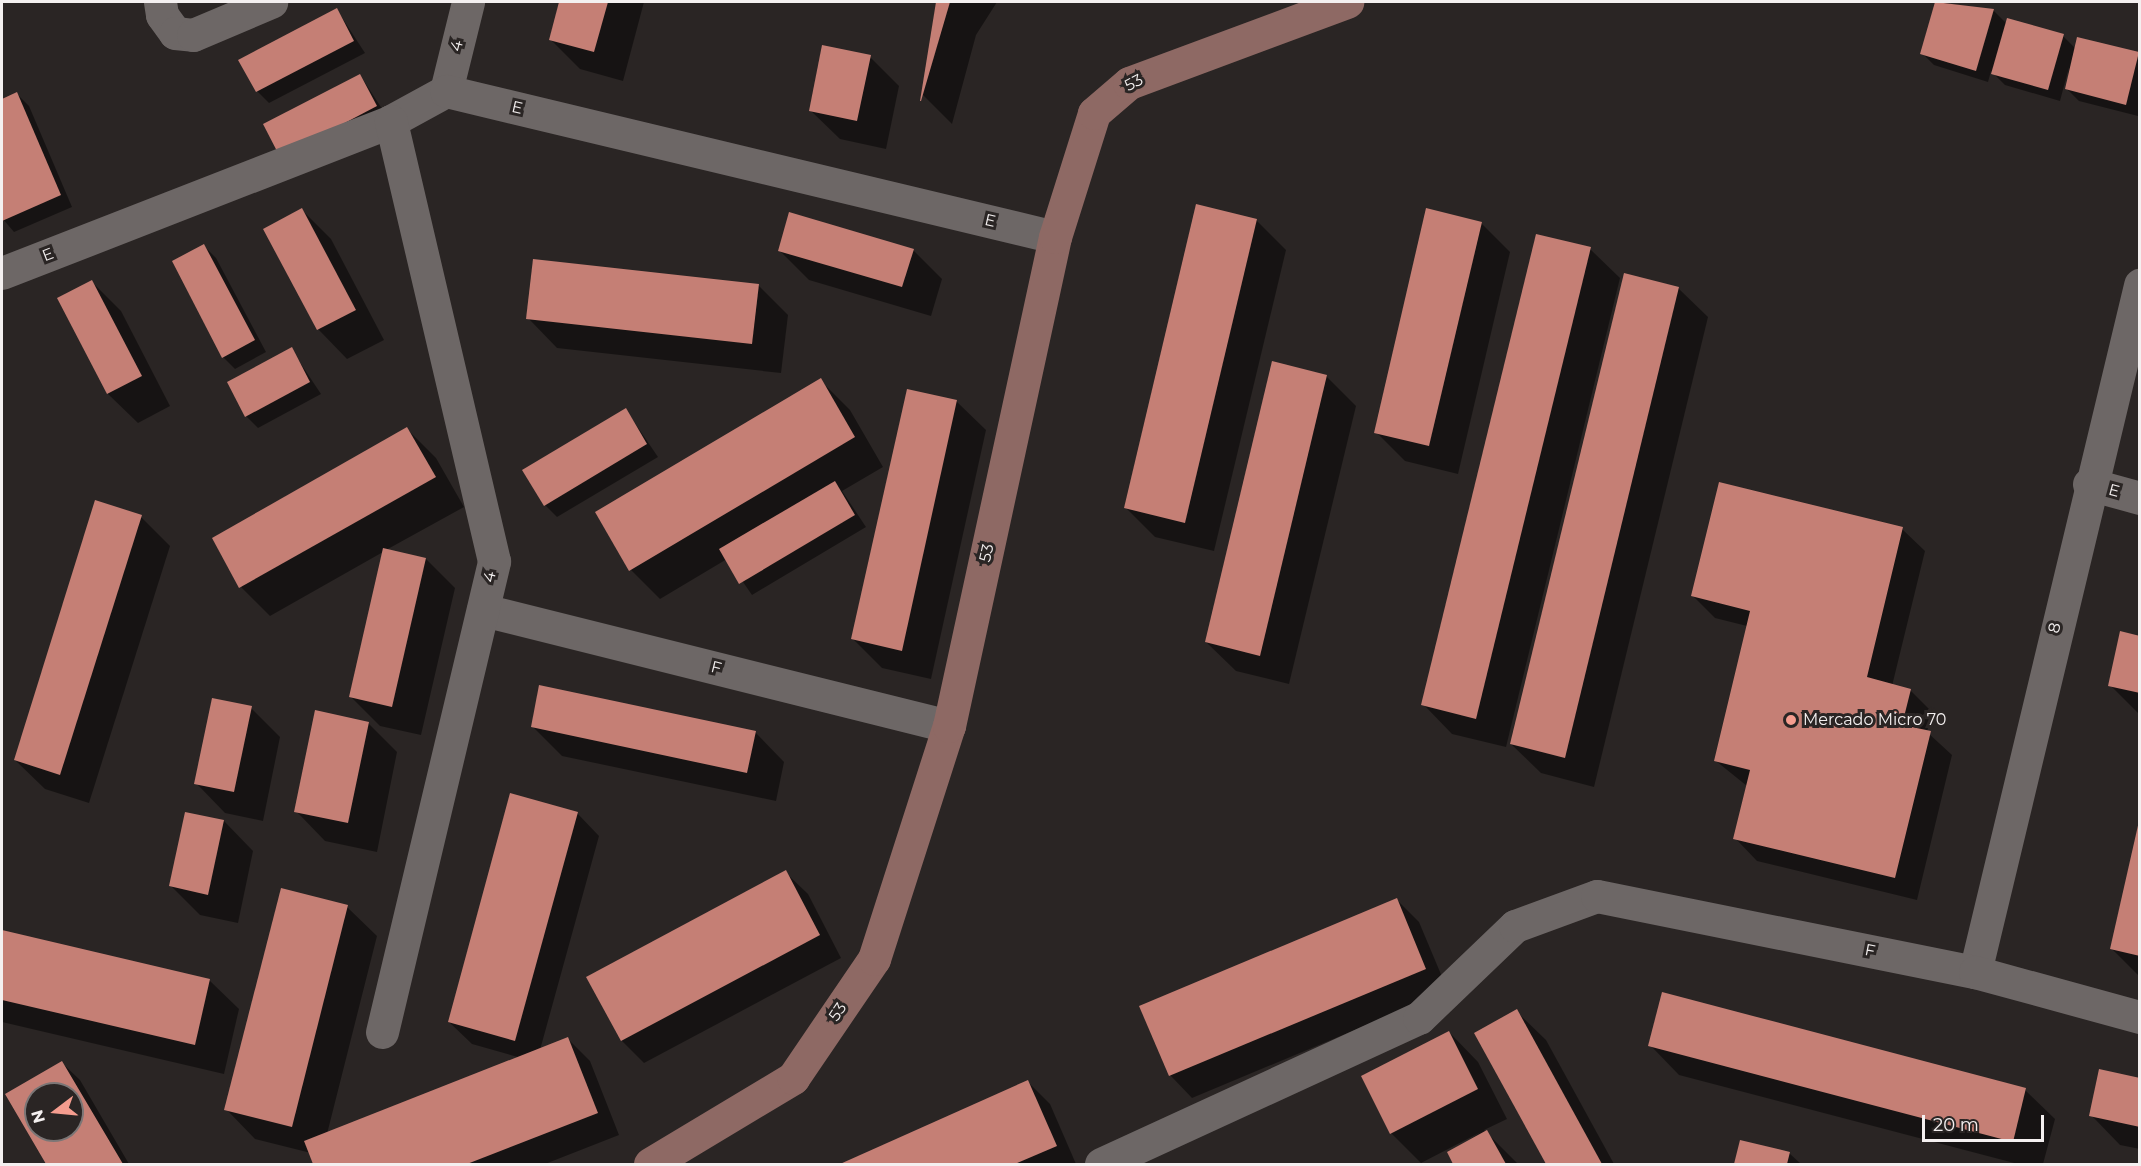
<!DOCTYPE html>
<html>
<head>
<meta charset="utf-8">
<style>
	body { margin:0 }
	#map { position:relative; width:2141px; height:1166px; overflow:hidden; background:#2a2524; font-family:Montserrat,sans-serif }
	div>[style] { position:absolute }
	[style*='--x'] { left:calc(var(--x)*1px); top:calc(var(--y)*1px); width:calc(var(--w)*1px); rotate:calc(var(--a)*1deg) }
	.shadow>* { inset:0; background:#0007 }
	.building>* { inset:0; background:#c57f75 }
	.street>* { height:33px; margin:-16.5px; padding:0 16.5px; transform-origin:16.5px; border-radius:16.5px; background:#6d6766 }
	.secondary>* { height:33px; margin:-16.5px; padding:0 16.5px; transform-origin:16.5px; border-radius:16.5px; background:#8e6964 }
	.dots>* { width:16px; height:16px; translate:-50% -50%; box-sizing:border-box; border:3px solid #2a2524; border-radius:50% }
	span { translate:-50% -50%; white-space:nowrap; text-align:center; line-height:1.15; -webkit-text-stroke:6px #2a2524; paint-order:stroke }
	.street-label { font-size:16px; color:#f4f0f0 }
	.poi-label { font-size:16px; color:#f4f0f0 }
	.left { translate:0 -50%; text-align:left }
	.frame { position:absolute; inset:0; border:3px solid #f4f0f0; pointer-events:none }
	.north { position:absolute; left:24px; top:1082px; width:60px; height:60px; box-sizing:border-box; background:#2a2524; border:2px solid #7b7676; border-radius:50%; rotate:254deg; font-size:16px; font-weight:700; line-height:24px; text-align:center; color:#f4f0f0 }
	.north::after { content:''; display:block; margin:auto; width:21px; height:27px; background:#f59d8f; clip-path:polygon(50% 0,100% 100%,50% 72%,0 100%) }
	.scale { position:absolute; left:1922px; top:1115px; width:122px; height:27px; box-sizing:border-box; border:3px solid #f4f0f0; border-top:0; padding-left:8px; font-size:18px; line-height:21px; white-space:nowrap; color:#f4f0f0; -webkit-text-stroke:4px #2a2524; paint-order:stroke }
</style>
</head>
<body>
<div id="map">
	<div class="shadow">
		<div style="clip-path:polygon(561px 2px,644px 2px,623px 81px,580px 69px,551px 40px)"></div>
		<div style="clip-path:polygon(937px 2px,997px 2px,976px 35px,952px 124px,922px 94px)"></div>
		<div style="clip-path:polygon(1937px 2px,1993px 10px,2007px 24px,2063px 36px,2076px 49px,2138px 54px,2138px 116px,2079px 101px,2067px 89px,2069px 67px,2060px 101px,2005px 85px,1991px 71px,1988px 82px,1934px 65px,1922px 53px)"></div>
		<div style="clip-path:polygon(337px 10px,365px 53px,269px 103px,257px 91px)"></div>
		<div style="clip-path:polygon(870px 57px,899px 86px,886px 149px,840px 139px,810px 110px)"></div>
		<div style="clip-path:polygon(360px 75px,388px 118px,281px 156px)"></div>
		<div style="clip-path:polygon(17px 94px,29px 106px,72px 207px,14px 232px,2px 218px,2px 101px)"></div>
		<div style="clip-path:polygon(302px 210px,331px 239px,384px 340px,347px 359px,318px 329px,265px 229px)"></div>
		<div style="clip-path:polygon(1256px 220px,1286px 250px,1214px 551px,1155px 537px,1126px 508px)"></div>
		<div style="clip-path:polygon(1481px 223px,1510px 252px,1458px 474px,1405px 461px,1376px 432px)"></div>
		<div style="clip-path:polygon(204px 246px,216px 258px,266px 352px,235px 369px,223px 357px)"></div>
		<div style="clip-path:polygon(1590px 249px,1620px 278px,1506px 747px,1452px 734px,1423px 704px)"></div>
		<div style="clip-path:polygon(779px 250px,913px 250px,942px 279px,931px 316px,809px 280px)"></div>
		<div style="clip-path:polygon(92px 282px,121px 311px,170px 406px,138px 423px,108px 394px,59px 298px)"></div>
		<div style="clip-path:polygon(758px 285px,788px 315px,781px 373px,557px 348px,528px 318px)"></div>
		<div style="clip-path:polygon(1678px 288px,1708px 317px,1594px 787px,1541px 773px,1511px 744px)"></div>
		<div style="clip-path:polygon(291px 349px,321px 394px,258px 428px,246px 416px)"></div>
		<div style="clip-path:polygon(1326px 376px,1356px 406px,1289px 684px,1236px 671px,1206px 642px)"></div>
		<div style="clip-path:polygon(820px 380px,850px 410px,883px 467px,842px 491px,866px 527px,752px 595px,727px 559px,660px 599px,631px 570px)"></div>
		<div style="clip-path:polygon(956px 401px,986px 430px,931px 679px,882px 668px,853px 639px)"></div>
		<div style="clip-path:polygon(626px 410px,658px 457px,557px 517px,545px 505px)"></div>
		<div style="clip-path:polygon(407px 429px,436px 458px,464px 507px,386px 550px,426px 559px,455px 588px,421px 735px,380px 726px,350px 696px,383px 552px,270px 616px,241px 587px)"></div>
		<div style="clip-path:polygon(141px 517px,170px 546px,89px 803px,45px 789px,15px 760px)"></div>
		<div style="clip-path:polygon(1902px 529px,1925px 551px,1892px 686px,1910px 690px,1932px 712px,1927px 732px,1952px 755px,1917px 900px,1757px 861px,1735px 838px,1747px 786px,1716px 761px,1747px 626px,1715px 618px,1693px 596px)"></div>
		<div style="clip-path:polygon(2140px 637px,2140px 715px,2110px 685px)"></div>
		<div style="clip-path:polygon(251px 708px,280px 737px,263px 821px,225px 813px,196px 783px)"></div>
		<div style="clip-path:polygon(368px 723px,397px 752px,377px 852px,325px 841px,296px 811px)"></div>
		<div style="clip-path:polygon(532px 726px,755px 732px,784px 762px,776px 801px,562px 756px)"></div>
		<div style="clip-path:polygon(577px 813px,599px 836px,540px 1050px,568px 1039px,590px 1061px,619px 1135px,545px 1164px,315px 1164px,311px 1153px,255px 1139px,226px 1109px,347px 907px,377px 936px,327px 1134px,521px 1058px,472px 1044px,449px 1022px)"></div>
		<div style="clip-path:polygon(224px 821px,253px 851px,238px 923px,200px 915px,171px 886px)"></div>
		<div style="clip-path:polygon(2140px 824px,2140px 977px,2112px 949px)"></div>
		<div style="clip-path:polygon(785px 872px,808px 894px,841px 958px,644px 1063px,622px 1041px,588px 978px)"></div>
		<div style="clip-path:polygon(1397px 900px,1419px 922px,1448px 991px,1192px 1098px,1170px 1075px)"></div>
		<div style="clip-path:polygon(2px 932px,209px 980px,239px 1009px,224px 1074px,2px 1022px)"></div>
		<div style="clip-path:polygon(1516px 1011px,1546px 1040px,1614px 1164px,1548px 1164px,1476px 1033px)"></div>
		<div style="clip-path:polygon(1449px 1032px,1478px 1062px,1507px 1119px,1484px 1130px,1518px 1164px,1455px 1164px,1449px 1153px,1481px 1132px,1421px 1163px,1391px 1133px)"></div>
		<div style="clip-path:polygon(1650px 1045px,2025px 1090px,2055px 1119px,2043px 1164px,2018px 1164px,1679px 1075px)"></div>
		<div style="clip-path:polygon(evenodd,62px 1063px,80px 1080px,129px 1164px,48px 1164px,7px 1095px,62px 1063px,36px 1094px,72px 1094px,72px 1130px,36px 1130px,36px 1094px)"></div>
		<div style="clip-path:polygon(2140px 1080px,2140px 1149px,2120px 1145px,2091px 1115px)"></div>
		<div style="clip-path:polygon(1028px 1082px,1050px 1104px,1076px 1164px,844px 1164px)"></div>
		<div style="clip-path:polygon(1741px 1142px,1789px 1153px,1801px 1164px,1736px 1164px)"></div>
	</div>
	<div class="building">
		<div style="clip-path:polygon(559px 2px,608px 2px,594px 52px,549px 40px)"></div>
		<div style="clip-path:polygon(936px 2px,950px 2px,921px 101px,920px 101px)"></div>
		<div style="clip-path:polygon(1935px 2px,1994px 9px,1976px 71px,1920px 54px)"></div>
		<div style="clip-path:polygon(337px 8px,354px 41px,256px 92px,238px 60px)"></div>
		<div style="clip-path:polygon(2007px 18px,2064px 34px,2048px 90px,1991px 74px)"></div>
		<div style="clip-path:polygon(2077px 37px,2139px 52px,2126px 105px,2065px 89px)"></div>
		<div style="clip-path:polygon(822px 45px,871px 55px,857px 121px,809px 111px)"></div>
		<div style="clip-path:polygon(360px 74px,377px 106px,280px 157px,263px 124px)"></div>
		<div style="clip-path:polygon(17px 92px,61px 195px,2px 221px,2px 99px)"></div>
		<div style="clip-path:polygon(1196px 204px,1257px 219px,1185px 523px,1124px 508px)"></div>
		<div style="clip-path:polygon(302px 208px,356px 310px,317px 330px,263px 229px)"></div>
		<div style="clip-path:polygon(1426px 208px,1482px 222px,1429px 446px,1374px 433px)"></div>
		<div style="clip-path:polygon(789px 212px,914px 249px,902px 287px,778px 251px)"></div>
		<div style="clip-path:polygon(1536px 234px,1591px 247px,1476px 719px,1421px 705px)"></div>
		<div style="clip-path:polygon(204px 244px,255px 340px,222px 358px,172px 261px)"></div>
		<div style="clip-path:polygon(533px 259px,759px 284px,752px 344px,526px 319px)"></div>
		<div style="clip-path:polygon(1624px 273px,1679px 287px,1565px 758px,1510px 744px)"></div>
		<div style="clip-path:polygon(92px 280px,142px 376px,107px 394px,57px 298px)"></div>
		<div style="clip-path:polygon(292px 347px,310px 382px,245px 417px,227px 382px)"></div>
		<div style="clip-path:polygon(1272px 361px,1327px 375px,1260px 656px,1205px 642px)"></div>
		<div style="clip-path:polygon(821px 378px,855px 437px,629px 571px,595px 512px)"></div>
		<div style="clip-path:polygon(907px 389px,957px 400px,902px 651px,851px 639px)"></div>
		<div style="clip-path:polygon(626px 408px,647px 444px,544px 506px,522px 470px)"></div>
		<div style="clip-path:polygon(407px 427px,436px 477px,239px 588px,212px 538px)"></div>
		<div style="clip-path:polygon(835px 481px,855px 515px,739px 584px,719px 549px)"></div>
		<div style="clip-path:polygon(1719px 482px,1903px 527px,1867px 677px,1911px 689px,1902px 725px,1931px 731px,1895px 878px,1733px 839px,1750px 770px,1714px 761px,1750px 611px,1691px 596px)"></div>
		<div style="clip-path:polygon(95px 500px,142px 515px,60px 775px,14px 760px)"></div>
		<div style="clip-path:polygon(383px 548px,426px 558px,392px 707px,349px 697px)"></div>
		<div style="clip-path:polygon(2120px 631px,2140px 636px,2140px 693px,2108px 686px)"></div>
		<div style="clip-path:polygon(539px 685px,756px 731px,747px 773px,531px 727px)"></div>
		<div style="clip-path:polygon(212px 698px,252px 706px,234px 792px,194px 784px)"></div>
		<div style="clip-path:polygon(315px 710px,369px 722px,348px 823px,294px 812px)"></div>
		<div style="clip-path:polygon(510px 793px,578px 812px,515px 1041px,448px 1022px)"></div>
		<div style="clip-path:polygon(185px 812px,224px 820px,208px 895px,169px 886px)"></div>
		<div style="clip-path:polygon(2139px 821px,2140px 821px,2140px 956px,2110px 949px)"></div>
		<div style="clip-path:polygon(786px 870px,820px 935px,621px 1041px,586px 977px)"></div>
		<div style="clip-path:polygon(281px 888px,348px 905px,292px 1127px,224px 1110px)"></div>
		<div style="clip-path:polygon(1397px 898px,1426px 969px,1169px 1076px,1139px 1006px)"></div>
		<div style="clip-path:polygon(2px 930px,210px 979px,195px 1045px,2px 1000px)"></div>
		<div style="clip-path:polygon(1662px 992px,2026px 1088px,2013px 1142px,1648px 1046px)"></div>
		<div style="clip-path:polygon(1517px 1009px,1602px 1164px,1546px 1164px,1474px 1033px)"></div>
		<div style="clip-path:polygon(1449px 1031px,1478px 1089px,1390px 1134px,1361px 1076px)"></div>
		<div style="clip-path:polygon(568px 1037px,598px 1113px,467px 1164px,313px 1164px,304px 1141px)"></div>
		<div style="clip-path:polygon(evenodd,62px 1061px,123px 1164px,46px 1164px,5px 1094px,62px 1061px,36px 1094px,72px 1094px,72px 1130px,36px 1130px,36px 1094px)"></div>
		<div style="clip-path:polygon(2099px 1069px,2140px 1078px,2140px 1127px,2089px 1116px)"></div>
		<div style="clip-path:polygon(1028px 1080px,1057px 1146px,1015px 1164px,840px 1164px)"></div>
		<div style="clip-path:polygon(1487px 1130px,1506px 1164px,1453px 1164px,1447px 1152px)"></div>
		<div style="clip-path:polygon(1740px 1140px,1790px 1152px,1787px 1164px,1734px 1164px)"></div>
	</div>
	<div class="street">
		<div style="--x:160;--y:2;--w:13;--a:81"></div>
		<div style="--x:162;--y:15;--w:22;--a:54"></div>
		<div style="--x:175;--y:33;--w:18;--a:6"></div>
		<div style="--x:193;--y:35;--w:85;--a:-22.9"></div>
		<div style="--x:446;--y:91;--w:92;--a:-76.1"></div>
		<div style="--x:2;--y:273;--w:418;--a:-21.3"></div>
		<div style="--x:391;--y:121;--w:63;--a:-28.6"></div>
		<div style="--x:446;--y:91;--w:626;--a:13.48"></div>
		<div style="--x:2089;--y:484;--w:53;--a:15.4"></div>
		<div style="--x:483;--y:610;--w:480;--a:14"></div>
		<div style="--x:1975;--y:972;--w:707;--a:-76.49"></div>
		<div style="--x:382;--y:1032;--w:484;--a:-76.6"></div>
		<div style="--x:494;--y:561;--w:452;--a:-103.2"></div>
		<div style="--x:1101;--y:1164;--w:350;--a:-24.7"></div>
		<div style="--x:1419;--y:1018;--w:133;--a:-43.8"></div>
		<div style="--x:1515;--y:926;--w:87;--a:-20.1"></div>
		<div style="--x:1597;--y:896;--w:386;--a:11.4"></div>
		<div style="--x:1975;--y:972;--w:171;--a:15.3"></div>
	</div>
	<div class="secondary">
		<div style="--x:650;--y:1164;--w:167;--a:-31"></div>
		<div style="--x:793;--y:1078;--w:144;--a:-55.8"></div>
		<div style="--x:874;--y:959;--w:245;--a:-72.2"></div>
		<div style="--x:949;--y:726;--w:500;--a:-77.77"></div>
		<div style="--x:1055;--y:237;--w:130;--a:-72.5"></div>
		<div style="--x:1094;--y:113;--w:46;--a:-40.6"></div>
		<div style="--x:1129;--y:83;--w:233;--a:-20.4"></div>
	</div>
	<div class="dots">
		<div style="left:1791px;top:720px;background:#f59d8f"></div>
	</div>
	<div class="street-label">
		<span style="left:457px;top:46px;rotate:-76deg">4</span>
		<span style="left:1134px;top:83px;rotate:-28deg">53</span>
		<span style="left:517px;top:108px;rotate:13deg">E</span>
		<span style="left:990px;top:221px;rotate:13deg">E</span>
		<span style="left:48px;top:255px;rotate:-21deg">E</span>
		<span style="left:2114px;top:491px;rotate:15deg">E</span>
		<span style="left:987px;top:553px;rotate:-78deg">53</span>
		<span style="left:490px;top:577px;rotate:-77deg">4</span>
		<span style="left:2055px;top:628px;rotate:-77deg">8</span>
		<span style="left:716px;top:668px;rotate:14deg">F</span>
		<span style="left:1870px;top:951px;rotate:11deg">F</span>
		<span style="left:838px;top:1012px;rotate:-56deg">53</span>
	</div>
	<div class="poi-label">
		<span class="left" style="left:1803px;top:720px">Mercado Micro 70</span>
	</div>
	<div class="frame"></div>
	<div class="north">N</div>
	<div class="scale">20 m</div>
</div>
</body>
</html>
